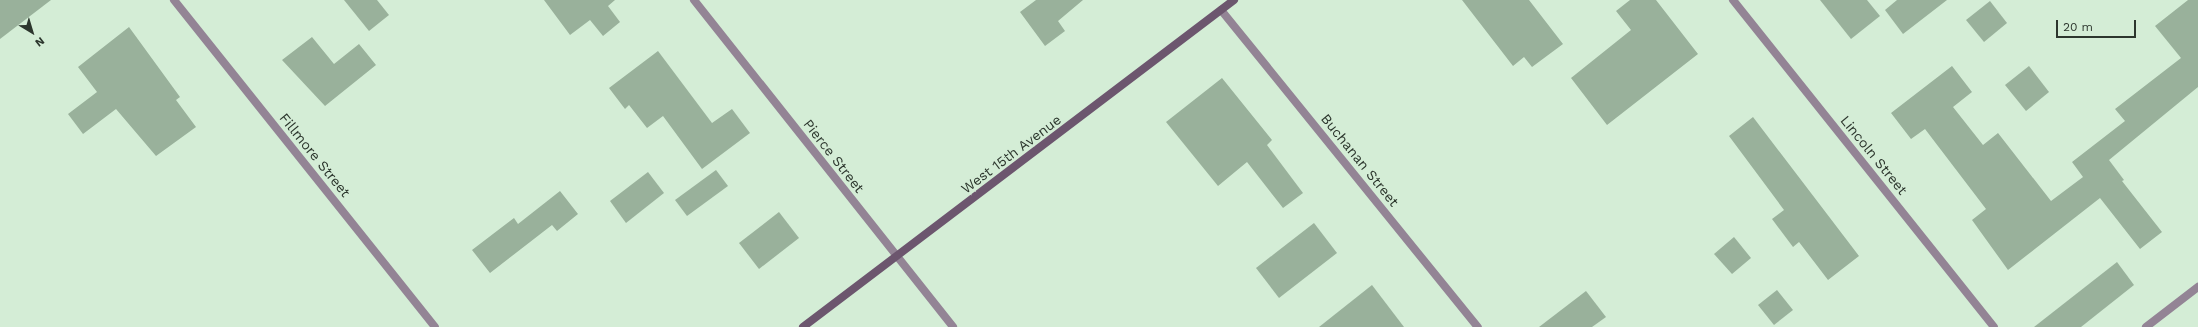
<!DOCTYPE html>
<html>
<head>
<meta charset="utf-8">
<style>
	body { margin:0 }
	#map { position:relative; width:2198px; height:327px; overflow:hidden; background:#d4edd6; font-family:"Work Sans",sans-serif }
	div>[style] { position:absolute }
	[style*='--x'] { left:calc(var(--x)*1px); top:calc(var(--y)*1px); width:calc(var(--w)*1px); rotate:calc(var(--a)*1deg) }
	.building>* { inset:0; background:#99b19b }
	.minor>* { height:8px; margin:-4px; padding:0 4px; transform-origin:4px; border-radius:4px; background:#938495 }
	.secondary>* { height:8px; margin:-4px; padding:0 4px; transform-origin:4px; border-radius:4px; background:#6c566e }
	span { translate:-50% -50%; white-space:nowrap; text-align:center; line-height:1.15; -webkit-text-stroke:3px #d4edd6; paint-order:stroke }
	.street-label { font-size:14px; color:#2c362d }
	.north { position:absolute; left:12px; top:12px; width:40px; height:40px; -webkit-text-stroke:3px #d4edd6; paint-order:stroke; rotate:142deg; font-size:11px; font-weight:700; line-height:16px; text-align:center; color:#2c362d }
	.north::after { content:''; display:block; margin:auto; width:14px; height:18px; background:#2c362d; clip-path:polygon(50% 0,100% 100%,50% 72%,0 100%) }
	.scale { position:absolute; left:2056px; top:20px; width:80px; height:18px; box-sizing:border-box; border:2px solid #2c362d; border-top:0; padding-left:5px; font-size:12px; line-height:14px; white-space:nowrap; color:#2c362d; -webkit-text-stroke:3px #d4edd6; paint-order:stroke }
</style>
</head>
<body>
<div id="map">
	<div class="building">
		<div style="clip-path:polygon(0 0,51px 0,0 39px)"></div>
		<div style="clip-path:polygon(344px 0,377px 0,389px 15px,369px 31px)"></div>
		<div style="clip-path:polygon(544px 0,615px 0,608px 6px,620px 22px,603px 36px,590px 20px,570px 35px)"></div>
		<div style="clip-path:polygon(1036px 0,1083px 0,1058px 21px,1065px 31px,1045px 46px,1020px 12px)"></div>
		<div style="clip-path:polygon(1462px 0,1529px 0,1563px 44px,1532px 67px,1524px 57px,1513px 66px)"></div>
		<div style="clip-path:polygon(1630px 0,1656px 0,1698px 54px,1607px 125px,1571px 78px,1631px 30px,1616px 11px)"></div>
		<div style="clip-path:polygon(1820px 0,1867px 0,1880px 16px,1851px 39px)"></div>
		<div style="clip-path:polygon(1897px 0,1947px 0,1903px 34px,1885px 10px)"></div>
		<div style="clip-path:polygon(2188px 0,2198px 0,2198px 87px,2109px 160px,2124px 180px,2122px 181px,2162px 232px,2140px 249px,2100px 198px,2008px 270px,1972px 220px,1986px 209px,1925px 129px,1911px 139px,1891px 113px,1952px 66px,1972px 92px,1953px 107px,1983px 145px,1998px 133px,2051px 201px,2083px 177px,2072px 162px,2125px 121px,2115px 109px,2181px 58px,2155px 26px)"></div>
		<div style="clip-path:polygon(1990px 1px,2007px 23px,1984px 42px,1966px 20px)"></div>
		<div style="clip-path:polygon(129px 27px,180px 97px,176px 100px,196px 127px,156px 156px,116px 109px,83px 134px,68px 114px,97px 92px,78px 67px)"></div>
		<div style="clip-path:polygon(312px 37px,334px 64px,359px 44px,376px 65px,325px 106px,282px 60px)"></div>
		<div style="clip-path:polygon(658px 51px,712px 123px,732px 109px,750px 133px,702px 169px,663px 116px,647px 128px,629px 105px,625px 109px,609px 88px)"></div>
		<div style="clip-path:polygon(2029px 66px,2049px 92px,2026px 111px,2005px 85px)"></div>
		<div style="clip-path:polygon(1222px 78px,1272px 140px,1267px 145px,1303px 193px,1283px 208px,1247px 162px,1218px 186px,1166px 122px)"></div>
		<div style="clip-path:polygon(1753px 117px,1859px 256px,1828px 280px,1799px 242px,1793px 247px,1772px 219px,1784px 210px,1729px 136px)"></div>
		<div style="clip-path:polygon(716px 170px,728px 186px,687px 216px,675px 200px)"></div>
		<div style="clip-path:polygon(648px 172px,664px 193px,626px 223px,610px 201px)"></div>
		<div style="clip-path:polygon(560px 191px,578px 214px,557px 231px,552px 225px,490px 273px,472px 250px,514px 218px,518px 224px)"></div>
		<div style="clip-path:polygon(779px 212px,799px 238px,759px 269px,739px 243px)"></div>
		<div style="clip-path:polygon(1314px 223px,1337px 253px,1279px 298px,1256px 268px)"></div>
		<div style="clip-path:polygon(1734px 237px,1751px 258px,1732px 274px,1714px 254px)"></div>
		<div style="clip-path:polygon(2117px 262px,2134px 285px,2081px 327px,2034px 327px)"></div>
		<div style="clip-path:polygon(1372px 285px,1404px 327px,1319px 327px)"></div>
		<div style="clip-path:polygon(1777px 290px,1793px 310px,1774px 325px,1758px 305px)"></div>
		<div style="clip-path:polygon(1586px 291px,1606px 317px,1592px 327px,1539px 327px)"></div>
	</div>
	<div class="minor">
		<div style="--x:174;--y:0;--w:418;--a:51.4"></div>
		<div style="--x:694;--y:0;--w:417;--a:51.6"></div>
		<div style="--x:1733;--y:0;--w:418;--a:51.4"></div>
		<div style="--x:1221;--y:10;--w:408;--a:51"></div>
		<div style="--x:2146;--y:327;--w:66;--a:-37.6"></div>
	</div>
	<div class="secondary">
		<div style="--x:803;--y:327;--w:541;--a:-37.19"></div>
	</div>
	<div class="street-label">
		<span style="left:1011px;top:154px;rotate:-37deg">West 15th Avenue</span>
		<span style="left:315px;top:155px;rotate:51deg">Fillmore Street</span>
		<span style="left:1874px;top:155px;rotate:51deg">Lincoln Street</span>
		<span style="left:834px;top:156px;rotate:52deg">Pierce Street</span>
		<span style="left:1360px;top:160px;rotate:51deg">Buchanan Street</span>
	</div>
	<div class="north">N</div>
	<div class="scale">20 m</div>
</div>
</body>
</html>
